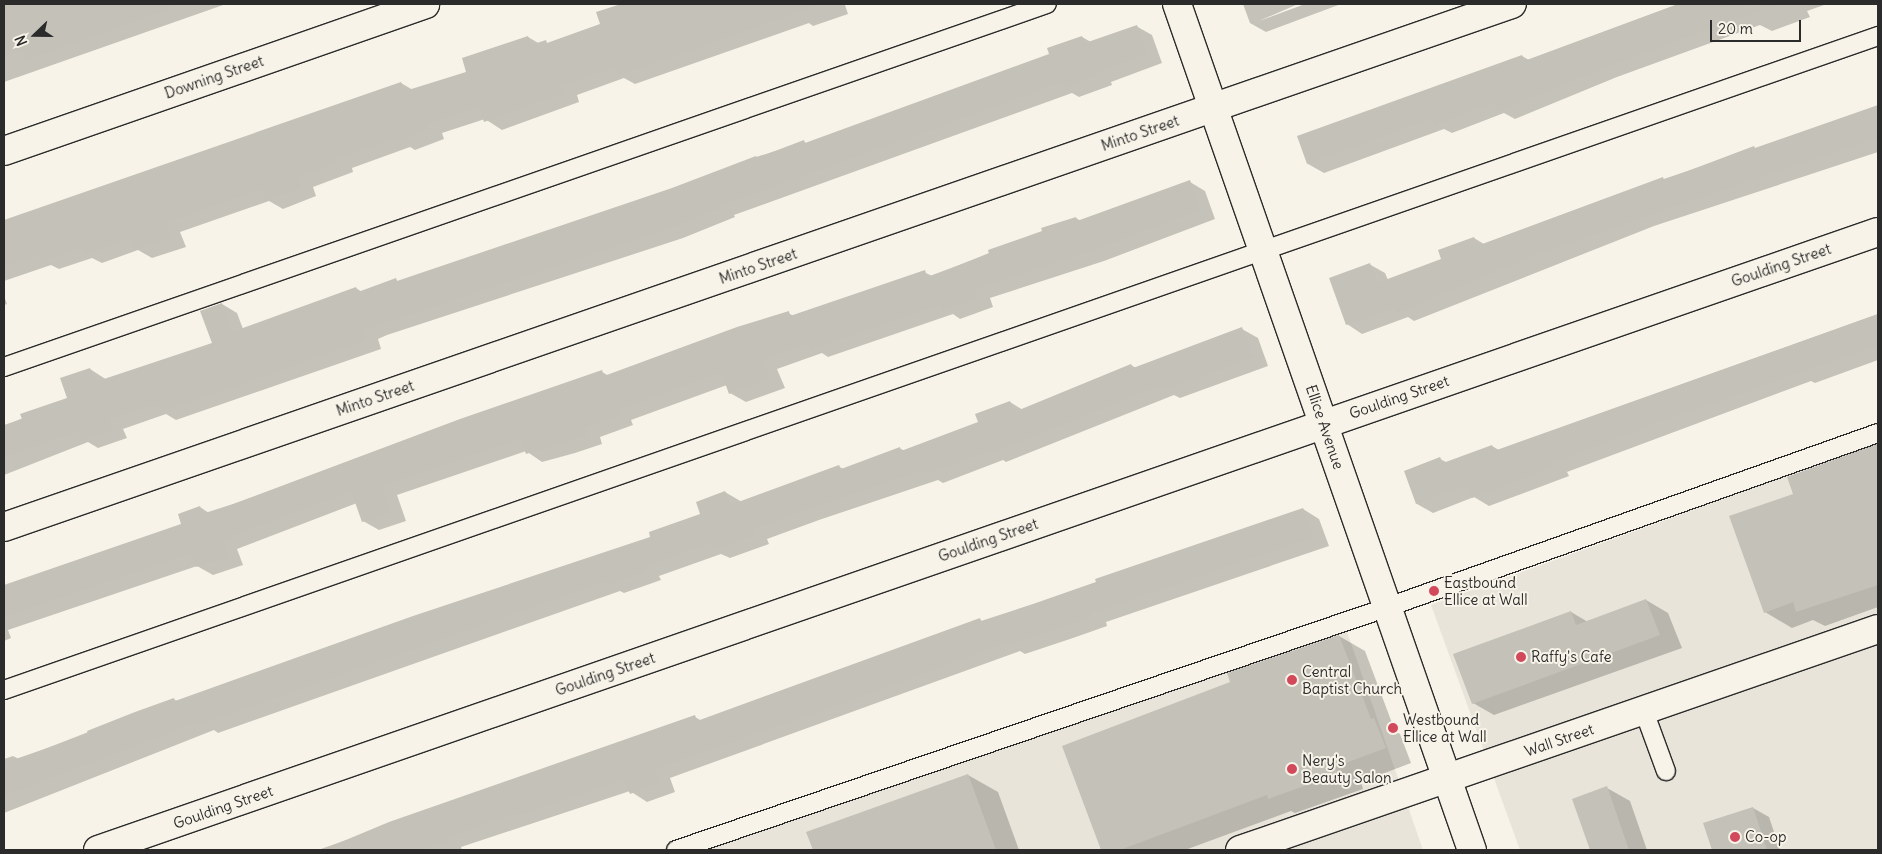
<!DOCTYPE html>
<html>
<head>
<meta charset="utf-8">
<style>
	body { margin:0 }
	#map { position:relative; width:1882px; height:854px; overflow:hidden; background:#f7f3e8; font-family:Delius,sans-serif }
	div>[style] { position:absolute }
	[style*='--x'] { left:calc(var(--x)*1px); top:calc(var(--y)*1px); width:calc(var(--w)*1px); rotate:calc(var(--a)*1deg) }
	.built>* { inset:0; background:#e8e4da }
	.shadow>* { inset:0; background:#0003 }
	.building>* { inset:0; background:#c4c1b9 }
	.roads { filter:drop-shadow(1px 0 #2b2b2b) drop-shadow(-1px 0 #2b2b2b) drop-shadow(0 1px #2b2b2b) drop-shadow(0 -1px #2b2b2b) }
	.lane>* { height:18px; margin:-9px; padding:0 9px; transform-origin:9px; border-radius:9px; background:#f7f3e8 }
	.street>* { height:28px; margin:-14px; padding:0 14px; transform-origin:14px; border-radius:14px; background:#f7f3e8 }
	.secondary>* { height:28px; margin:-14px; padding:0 14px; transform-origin:14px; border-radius:14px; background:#f7f3e8 }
	.dots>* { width:14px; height:14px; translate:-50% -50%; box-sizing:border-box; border:2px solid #f7f3e8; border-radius:50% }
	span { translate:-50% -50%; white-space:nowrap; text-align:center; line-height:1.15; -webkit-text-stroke:4px #f7f3e8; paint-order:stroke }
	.street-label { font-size:15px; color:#2b2b2b }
	.poi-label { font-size:15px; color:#2b2b2b }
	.left { translate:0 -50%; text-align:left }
	.frame { position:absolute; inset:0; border:5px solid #2b2b2b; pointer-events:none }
	.north { position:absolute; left:10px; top:10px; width:50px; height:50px; -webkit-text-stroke:4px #f7f3e8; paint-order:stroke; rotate:248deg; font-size:14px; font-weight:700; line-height:20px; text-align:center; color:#2b2b2b }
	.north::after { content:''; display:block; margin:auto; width:18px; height:22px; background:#2b2b2b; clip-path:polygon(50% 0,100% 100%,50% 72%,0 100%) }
	.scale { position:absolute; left:1710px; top:20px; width:91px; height:22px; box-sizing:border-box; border:2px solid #2b2b2b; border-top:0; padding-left:6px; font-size:15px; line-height:18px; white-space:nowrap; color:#2b2b2b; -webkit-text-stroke:4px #f7f3e8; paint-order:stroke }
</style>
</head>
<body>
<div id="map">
	<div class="built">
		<div style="clip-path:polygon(1878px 443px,1878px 850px,1520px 850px,1431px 605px)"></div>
		<div style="clip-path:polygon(1345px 626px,1423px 850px,691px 850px)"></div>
	</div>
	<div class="shadow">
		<div style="clip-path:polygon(4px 4px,226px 4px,4px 82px)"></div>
		<div style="clip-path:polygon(625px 4px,849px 4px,845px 5px,848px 14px,813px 26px,809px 23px,635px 84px,624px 78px,577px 95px,579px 102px,502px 130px,485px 119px,442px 133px,444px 139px,415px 150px,410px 147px,352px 168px,353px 172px,313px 187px,316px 196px,283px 209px,269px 201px,180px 232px,186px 247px,152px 258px,138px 250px,102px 263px,92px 258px,59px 269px,51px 265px,4px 281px,4px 222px,401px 83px,413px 90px,468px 72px,528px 37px,540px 44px,549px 44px,601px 24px,597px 13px)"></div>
		<div style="clip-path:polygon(1243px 4px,1298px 4px,1259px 21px,1305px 4px,1341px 4px,1266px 32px,1250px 23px)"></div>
		<div style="clip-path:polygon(1679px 4px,1827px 4px,1807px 11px,1810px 17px,1772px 31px,1760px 25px,1617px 77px,1515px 119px,1504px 113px,1452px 133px,1444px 129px,1324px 173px,1308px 164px,1299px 137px,1522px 56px,1529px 60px)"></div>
		<div style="clip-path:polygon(1136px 26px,1152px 35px,1162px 63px,1111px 82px,1112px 85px,1079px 97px,1072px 93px,734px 215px,735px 217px,683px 238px,387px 335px,378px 339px,381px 349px,176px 420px,166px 414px,123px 429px,127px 438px,98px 448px,88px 442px,4px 475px,4px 426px,68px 399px,90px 369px,107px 380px,213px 344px,222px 304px,237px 313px,243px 329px,356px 288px,362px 292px,396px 280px,399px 282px,673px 189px,756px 157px,804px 142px,808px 144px,1051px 55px,1082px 37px,1091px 42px)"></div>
		<div style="clip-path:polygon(1878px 107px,1878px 152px,1654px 226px,1414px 321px,1408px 317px,1362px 334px,1347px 324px,1369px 264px,1385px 273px,1388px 280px,1443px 259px,1474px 238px,1484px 244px,1616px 195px)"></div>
		<div style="clip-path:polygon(1190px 182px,1205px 191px,1215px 219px,1104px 261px,990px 298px,993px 307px,960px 319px,953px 314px,828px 357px,822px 353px,777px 369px,785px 388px,746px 402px,730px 393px,727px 385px,631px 420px,633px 425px,600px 437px,602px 444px,575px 453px,542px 462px,526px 451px,397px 495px,406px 521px,379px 530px,363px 521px,357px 503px,237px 549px,243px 565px,213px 575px,197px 566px,8px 630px,11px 638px,4px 641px,4px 586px,183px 525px,200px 507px,209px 513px,602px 372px,609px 376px,788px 313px,794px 316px,924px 272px,932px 276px,1076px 218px,1081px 221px)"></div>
		<div style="clip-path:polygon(4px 296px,7px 304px,4px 305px)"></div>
		<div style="clip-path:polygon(1878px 314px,1878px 360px,1815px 383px,1811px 381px,1567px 472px,1569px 476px,1489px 506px,1474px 497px,1433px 513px,1417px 504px,1405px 472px,1440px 459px,1448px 463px,1492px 446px,1499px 450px)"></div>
		<div style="clip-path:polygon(1242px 329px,1258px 338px,1268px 366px,1180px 398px,1174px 395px,1006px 462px,1003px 460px,943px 483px,938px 480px,819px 520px,767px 539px,769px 544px,730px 558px,721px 554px,659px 576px,661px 580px,624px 593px,620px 591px,218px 733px,214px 730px,4px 813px,4px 759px,13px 756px,19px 759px,173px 699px,177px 701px,652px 538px,702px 515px,725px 492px,742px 502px,839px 467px,844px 469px,899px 448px,905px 451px,980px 423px,1010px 402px,1023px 410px,1131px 365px,1136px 368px)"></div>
		<div style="clip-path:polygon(1878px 444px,1878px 607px,1825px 626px,1813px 620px,1792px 628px,1765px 612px,1794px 495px,1788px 477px)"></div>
		<div style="clip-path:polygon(1303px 509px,1319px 519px,1329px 546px,1106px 622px,1107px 626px,1073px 638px,1025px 654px,1020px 651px,670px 778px,675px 792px,647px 802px,630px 791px,461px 847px,462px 850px,318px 850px,695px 717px,702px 721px,980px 620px,984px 622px)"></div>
		<div style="clip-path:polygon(1646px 600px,1668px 613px,1682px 648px,1494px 715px,1473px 703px,1571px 612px,1588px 622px)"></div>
		<div style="clip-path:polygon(1339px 636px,1365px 651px,1395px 731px,1400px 734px,1411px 763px,1361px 782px,1363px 789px,1295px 813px,1291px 811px,1185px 850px,1102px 850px,1063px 747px,1232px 683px)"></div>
		<div style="clip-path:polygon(968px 775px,998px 792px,1019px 850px,814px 850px,808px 832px)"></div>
		<div style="clip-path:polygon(1607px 788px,1630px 801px,1647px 850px,1591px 850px,1573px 800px)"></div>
		<div style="clip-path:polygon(1753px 808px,1769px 817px,1780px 850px,1713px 850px,1704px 824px)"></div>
	</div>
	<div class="building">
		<div style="clip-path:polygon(4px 4px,174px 4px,175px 7px,27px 60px,23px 50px,4px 56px)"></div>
		<div style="clip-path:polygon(621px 4px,812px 4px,813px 7px,618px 76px,615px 67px,561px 86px,564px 93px,484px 122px,479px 107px,427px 124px,429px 130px,398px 141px,396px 137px,336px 159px,338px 162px,297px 178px,301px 187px,266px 200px,261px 189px,165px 223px,170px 238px,135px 250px,131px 238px,85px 255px,82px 247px,42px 261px,39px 254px,4px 267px,4px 220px,401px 82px,405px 91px,466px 72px,462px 58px,528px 36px,531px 45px,546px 40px,547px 43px,600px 24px,596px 12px)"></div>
		<div style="clip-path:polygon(1678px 4px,1771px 6px,1601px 69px,1498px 111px,1495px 102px,1435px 125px,1433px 118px,1307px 164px,1297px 136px,1522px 55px,1524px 61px)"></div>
		<div style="clip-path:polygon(1137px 25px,1147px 54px,1095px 73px,1097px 76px,1062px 88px,1060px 83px,719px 206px,720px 208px,667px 229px,371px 327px,363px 330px,366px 340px,248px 382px,159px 412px,156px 404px,108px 420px,112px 430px,81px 440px,78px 431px,4px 457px,4px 425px,22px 419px,20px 414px,67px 398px,60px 378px,90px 368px,95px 382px,212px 343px,200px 311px,222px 303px,232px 332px,356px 287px,358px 292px,396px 278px,397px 281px,672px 188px,756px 156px,757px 158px,804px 140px,805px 143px,1049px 54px,1047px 48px,1082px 36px,1085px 43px)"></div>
		<div style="clip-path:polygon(1878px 105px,1878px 137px,1537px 254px,1397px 313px,1395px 308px,1346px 325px,1329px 278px,1370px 263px,1377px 283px,1441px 259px,1438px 250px,1474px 237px,1477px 246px,1663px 177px,1664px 180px,1754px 146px,1755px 148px)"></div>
		<div style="clip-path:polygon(1190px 180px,1200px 210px,1088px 252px,975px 289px,978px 298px,943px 310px,941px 304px,811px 349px,809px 343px,762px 360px,769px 379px,729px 394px,721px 372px,616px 411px,618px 416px,584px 428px,587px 435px,558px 444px,526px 454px,520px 439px,381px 486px,391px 512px,362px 522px,351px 491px,222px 540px,228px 556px,196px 567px,192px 553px,4px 617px,4px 585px,181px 524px,178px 514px,200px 506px,202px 514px,233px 504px,460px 419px,602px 370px,604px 376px,737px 327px,789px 311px,790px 316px,925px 270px,927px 277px,989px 254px,988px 250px,1042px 231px,1041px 228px,1076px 217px,1077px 221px)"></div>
		<div style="clip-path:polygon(1878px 314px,1878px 345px,1659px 422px,1552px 463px,1554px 467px,1472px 498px,1467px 485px,1416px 504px,1404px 471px,1440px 457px,1443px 463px,1492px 445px,1494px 451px)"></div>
		<div style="clip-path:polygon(1242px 327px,1253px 357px,1163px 390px,1161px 385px,989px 454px,988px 451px,926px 474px,924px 470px,802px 511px,752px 530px,754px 535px,712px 550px,710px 543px,644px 567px,646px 571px,607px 585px,606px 581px,201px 724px,200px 721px,4px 796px,4px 763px,88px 734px,87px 731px,135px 712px,174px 698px,175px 701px,413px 616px,650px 537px,649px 532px,700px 514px,696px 502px,725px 491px,730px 505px,839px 465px,841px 469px,900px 447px,901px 451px,978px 422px,975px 414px,1010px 401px,1014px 412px,1131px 364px,1133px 368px)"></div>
		<div style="clip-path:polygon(1878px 444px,1878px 585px,1796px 612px,1793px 602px,1764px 613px,1729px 516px,1793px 494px,1787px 477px)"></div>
		<div style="clip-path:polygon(1303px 508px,1314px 537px,1091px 613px,1092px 617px,1008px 645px,1006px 642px,880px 690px,655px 769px,660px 782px,630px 794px,624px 779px,518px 816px,517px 813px,446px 838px,447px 842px,423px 850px,322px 850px,389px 822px,695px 715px,697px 721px,980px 618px,981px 621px,1033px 604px,1096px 582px,1095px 579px)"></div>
		<div style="clip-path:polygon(1646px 599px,1660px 635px,1472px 704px,1453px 654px,1571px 611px,1576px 625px)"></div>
		<div style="clip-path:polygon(1339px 635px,1371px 719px,1374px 718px,1386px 748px,1335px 767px,1338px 774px,1268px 799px,1267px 795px,1120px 850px,1101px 850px,1062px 746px,1230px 682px,1227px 673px)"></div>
		<div style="clip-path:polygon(968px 774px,996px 850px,813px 850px,806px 832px)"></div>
		<div style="clip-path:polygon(1607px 786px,1629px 850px,1590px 850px,1572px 799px)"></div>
		<div style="clip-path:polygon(1753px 807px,1767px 850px,1712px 850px,1703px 823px)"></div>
	</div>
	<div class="roads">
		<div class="lane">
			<div style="--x:4;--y:367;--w:1104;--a:-19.19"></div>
			<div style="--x:4;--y:690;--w:1985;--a:-19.24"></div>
			<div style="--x:1644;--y:711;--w:64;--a:69.9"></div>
			<div style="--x:676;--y:850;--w:752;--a:-18.84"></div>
			<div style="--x:1388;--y:607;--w:520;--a:-19.55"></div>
		</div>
		<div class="street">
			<div style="--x:4;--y:151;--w:446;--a:-19.2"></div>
			<div style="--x:4;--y:527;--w:1596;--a:-19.13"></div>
			<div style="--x:98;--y:850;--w:1884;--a:-19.15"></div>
		</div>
		<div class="secondary">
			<div style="--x:1177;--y:4;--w:896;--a:70.78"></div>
			<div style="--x:1240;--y:850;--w:675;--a:-19.11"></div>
		</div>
	</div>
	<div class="dots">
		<div style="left:1434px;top:591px;background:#d1495b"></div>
		<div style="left:1521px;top:657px;background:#d1495b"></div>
		<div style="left:1292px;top:680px;background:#d1495b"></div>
		<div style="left:1393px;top:728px;background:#d1495b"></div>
		<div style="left:1292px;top:769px;background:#d1495b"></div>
		<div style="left:1735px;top:837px;background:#d1495b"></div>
	</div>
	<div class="street-label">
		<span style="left:214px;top:77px;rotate:-19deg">Downing Street</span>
		<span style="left:1140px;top:133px;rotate:-19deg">Minto Street</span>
		<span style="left:1781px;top:265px;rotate:-19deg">Goulding Street</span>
		<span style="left:758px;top:266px;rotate:-19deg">Minto Street</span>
		<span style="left:1399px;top:397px;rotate:-19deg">Goulding Street</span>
		<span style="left:375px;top:398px;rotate:-19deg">Minto Street</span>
		<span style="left:1325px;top:427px;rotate:71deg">Ellice Avenue</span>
		<span style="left:988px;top:540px;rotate:-19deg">Goulding Street</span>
		<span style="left:605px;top:674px;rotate:-19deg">Goulding Street</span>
		<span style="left:1559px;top:740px;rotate:-19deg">Wall Street</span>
		<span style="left:223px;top:807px;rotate:-19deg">Goulding Street</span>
	</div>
	<div class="poi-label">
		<span class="left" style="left:1444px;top:591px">Eastbound<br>Ellice at Wall</span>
		<span class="left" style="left:1531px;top:657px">Raffy's Cafe</span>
		<span class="left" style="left:1302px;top:680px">Central<br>Baptist Church</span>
		<span class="left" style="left:1403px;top:728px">Westbound<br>Ellice at Wall</span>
		<span class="left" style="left:1302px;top:769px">Nery's<br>Beauty Salon</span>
		<span class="left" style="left:1745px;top:837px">Co-op</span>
	</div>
	<div class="frame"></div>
	<div class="north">N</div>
	<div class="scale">20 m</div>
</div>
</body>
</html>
